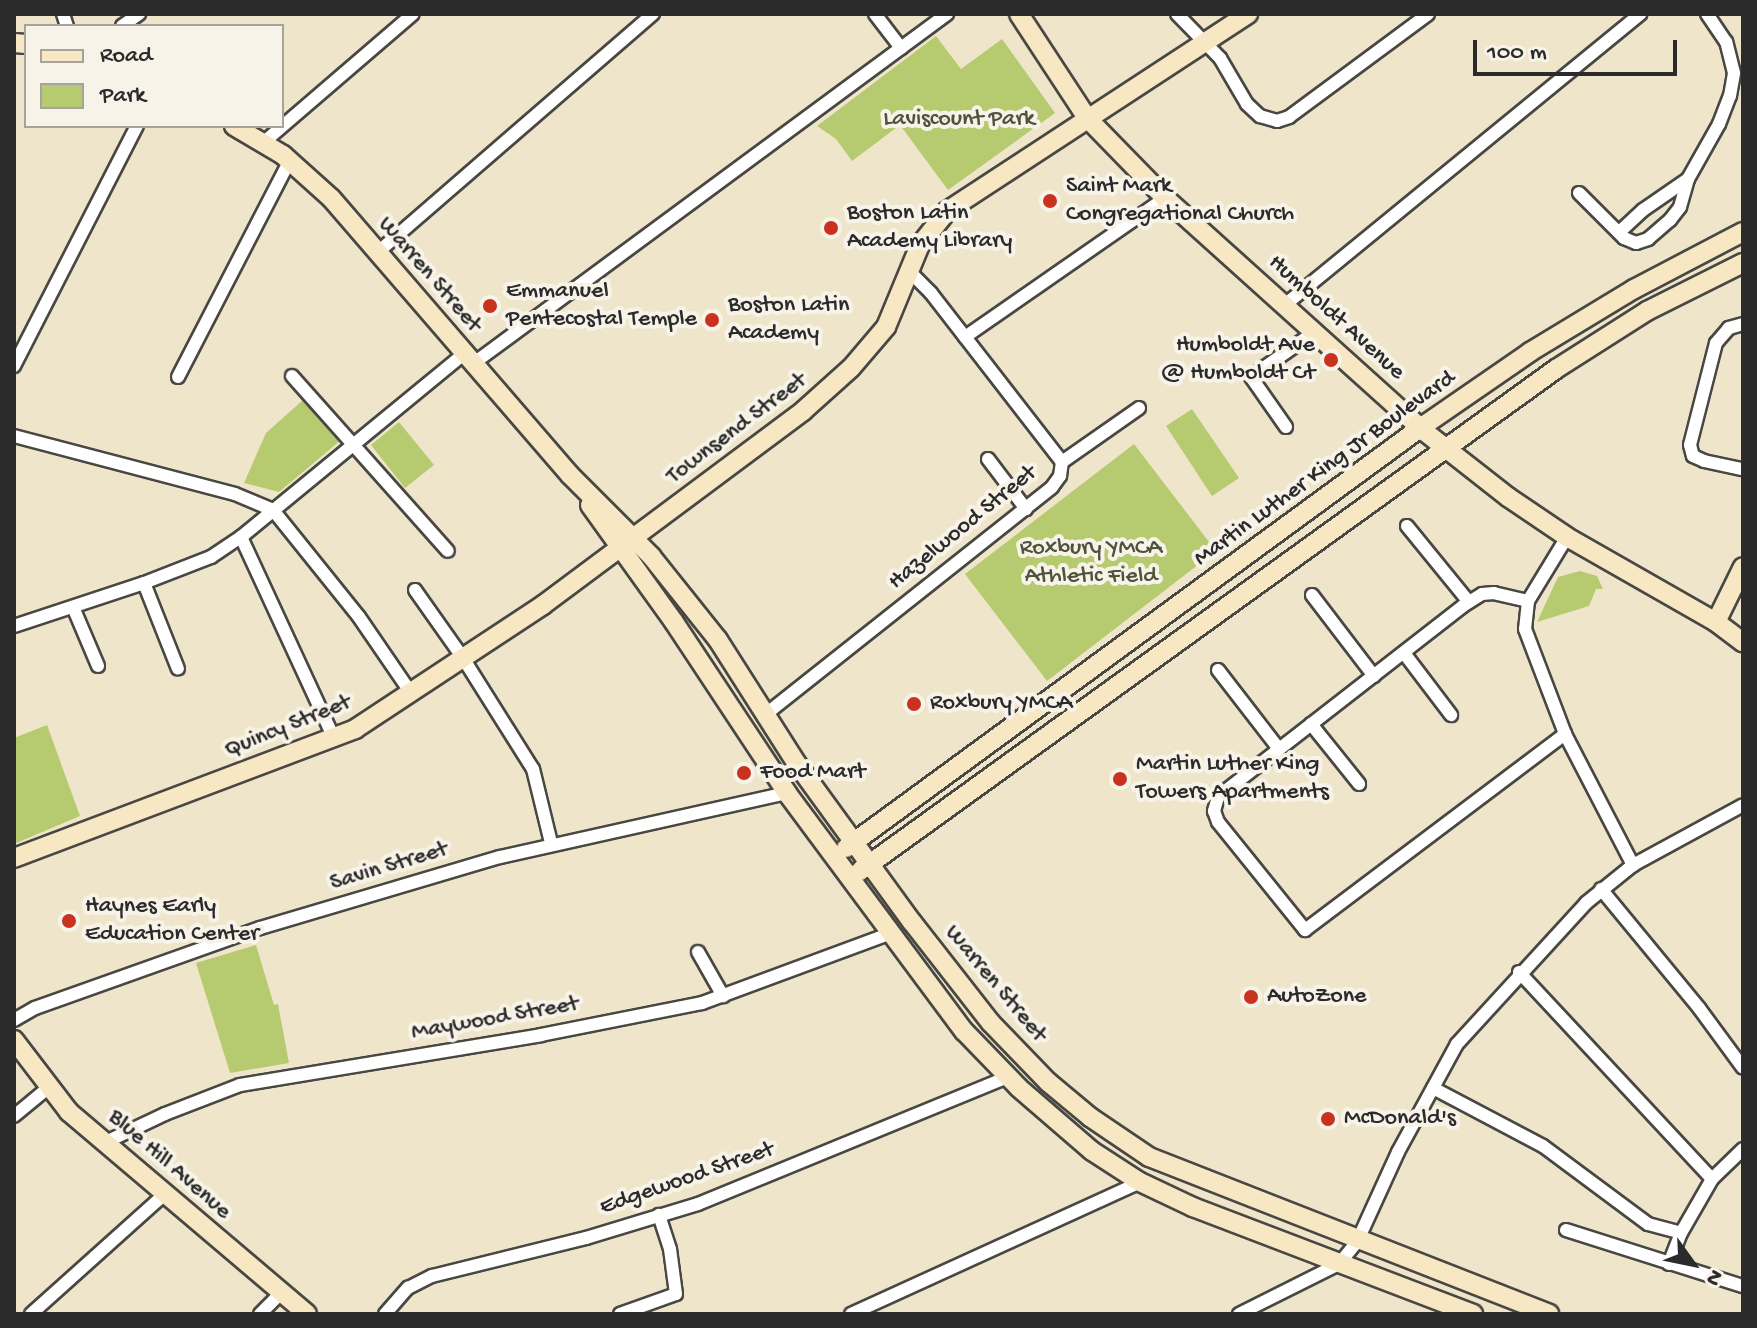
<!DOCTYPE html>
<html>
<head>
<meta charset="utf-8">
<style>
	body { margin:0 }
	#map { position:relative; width:1757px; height:1328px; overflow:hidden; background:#efe5ca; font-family:"Gochi Hand",sans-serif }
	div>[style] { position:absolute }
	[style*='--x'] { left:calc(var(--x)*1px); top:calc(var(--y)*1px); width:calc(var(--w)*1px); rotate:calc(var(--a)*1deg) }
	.green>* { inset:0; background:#b6cb6f }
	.roads { filter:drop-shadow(2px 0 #484743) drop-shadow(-2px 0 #484743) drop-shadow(0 2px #484743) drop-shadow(0 -2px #484743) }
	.street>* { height:12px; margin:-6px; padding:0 6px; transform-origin:6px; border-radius:6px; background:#fff }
	.secondary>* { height:18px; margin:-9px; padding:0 9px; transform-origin:9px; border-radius:9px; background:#f8e7c3 }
	.dots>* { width:22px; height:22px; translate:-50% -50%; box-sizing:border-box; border:4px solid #f7f3e8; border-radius:50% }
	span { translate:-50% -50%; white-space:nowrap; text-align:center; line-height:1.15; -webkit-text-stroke:8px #f7f3e8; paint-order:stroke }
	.park-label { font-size:24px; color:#4e533c }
	.poi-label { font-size:24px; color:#2b2b2b }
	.left { translate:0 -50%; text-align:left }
	.right { translate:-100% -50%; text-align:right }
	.street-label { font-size:24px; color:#2b2b2b }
	.frame { position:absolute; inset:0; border:16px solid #2b2b2b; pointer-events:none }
	.legend { position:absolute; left:24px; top:24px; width:260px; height:104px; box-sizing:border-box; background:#f7f3e8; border:2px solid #a5a39c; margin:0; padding:10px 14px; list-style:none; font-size:24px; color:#2b2b2b }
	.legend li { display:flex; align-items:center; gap:16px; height:40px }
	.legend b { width:40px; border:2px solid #a5a39c }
	.north { position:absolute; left:1653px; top:1224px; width:80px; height:80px; -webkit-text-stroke:6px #f7f3e8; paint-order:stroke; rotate:123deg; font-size:22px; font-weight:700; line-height:32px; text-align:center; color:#2b2b2b }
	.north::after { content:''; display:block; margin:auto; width:28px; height:36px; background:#2b2b2b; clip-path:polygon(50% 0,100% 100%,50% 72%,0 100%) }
	.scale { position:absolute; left:1473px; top:40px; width:204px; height:36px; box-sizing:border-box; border:4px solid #2b2b2b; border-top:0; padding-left:10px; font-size:24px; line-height:28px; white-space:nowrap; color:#2b2b2b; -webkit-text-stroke:6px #f7f3e8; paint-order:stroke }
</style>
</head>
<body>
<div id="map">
	<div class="green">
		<div style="clip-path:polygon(936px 36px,961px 69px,1002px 39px,1055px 113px,948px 190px,900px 125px,852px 161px,836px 139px,817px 126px)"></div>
		<div style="clip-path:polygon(303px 400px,341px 440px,279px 492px,244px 483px,266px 433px)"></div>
		<div style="clip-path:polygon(1192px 409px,1239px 478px,1212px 496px,1166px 426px)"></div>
		<div style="clip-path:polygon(399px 422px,434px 465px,405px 488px,371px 445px)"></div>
		<div style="clip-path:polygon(1134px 444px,1216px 551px,1047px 681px,965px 574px)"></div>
		<div style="clip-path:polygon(1580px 571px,1597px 576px,1603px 589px,1596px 589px,1589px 606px,1537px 622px,1558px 577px)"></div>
		<div style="clip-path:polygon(47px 725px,80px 816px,14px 844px,14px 738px)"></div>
		<div style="clip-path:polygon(256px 945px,274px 1005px,278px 1004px,289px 1063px,230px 1073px,196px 963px)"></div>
	</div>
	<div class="roads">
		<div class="street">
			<div style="--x:63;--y:14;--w:13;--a:72"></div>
			<div style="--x:875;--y:14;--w:43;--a:52.6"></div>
			<div style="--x:1177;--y:14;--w:62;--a:45.7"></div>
			<div style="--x:1220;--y:58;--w:53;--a:59.6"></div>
			<div style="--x:1247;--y:104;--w:18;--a:43"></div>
			<div style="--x:1260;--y:116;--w:18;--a:16"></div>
			<div style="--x:1277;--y:121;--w:13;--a:-18"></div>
			<div style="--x:1289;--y:117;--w:173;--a:-36.5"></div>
			<div style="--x:122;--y:26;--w:21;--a:-35"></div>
			<div style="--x:264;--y:142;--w:196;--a:-40.7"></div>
			<div style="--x:1688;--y:179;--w:63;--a:-60.6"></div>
			<div style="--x:1719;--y:124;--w:30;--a:-69"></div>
			<div style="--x:1730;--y:96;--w:23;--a:-80"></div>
			<div style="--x:1734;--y:73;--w:32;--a:-104"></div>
			<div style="--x:1726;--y:42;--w:34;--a:-124"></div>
			<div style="--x:1579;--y:193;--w:64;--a:45"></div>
			<div style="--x:1624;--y:238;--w:13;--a:23"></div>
			<div style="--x:1636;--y:243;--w:13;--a:-18"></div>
			<div style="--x:1648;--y:239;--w:29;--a:-41"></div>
			<div style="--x:1670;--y:220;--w:16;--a:-52"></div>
			<div style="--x:1680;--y:207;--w:29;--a:-74"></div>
			<div style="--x:1688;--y:179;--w:55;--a:145.4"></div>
			<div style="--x:1643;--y:210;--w:33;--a:137"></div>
			<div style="--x:378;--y:252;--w:364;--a:-40.9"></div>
			<div style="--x:1286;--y:304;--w:458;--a:-39.3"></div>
			<div style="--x:1743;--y:324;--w:15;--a:164"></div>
			<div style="--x:1729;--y:328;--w:20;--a:131"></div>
			<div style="--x:1716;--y:343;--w:105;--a:104.3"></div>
			<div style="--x:1690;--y:445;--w:11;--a:75"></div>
			<div style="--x:1693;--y:456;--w:12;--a:24"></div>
			<div style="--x:1704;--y:461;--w:40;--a:12"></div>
			<div style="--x:965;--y:337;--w:244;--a:-34.8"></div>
			<div style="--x:474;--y:363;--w:588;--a:-36.42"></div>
			<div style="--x:14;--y:366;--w:270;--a:-62.9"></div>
			<div style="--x:292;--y:376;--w:234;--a:48.3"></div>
			<div style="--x:178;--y:377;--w:244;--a:-62.7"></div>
			<div style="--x:1286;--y:427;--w:61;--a:-125"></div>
			<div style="--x:1251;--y:377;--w:80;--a:-35.3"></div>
			<div style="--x:14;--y:436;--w:228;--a:14.7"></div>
			<div style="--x:235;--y:494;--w:41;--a:22.8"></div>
			<div style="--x:273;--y:510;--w:137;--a:51.2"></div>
			<div style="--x:359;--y:617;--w:92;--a:55.6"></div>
			<div style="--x:988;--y:459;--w:63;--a:52.8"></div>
			<div style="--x:1062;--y:462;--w:94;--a:-35"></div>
			<div style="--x:1407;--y:526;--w:98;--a:50.8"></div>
			<div style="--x:241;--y:537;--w:221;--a:65.2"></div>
			<div style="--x:1567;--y:537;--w:75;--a:121.4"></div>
			<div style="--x:1528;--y:601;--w:28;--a:96"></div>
			<div style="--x:1525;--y:629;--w:112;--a:69.1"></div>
			<div style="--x:1565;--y:734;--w:148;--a:62.6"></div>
			<div style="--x:144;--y:583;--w:92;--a:68.4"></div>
			<div style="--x:415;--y:590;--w:83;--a:54.8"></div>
			<div style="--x:463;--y:658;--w:131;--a:57.8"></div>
			<div style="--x:533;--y:769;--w:76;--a:76.3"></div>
			<div style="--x:1312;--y:595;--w:102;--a:52.6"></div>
			<div style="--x:1528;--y:601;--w:35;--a:-167"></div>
			<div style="--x:1494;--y:593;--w:12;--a:175"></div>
			<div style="--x:1482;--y:594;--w:22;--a:148"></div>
			<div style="--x:1463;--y:606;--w:311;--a:142.1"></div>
			<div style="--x:1218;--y:797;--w:15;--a:106"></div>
			<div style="--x:1214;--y:811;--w:12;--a:70"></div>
			<div style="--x:1218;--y:822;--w:139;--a:51.1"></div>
			<div style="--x:1305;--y:930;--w:326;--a:-37"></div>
			<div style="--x:73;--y:607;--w:64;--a:67"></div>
			<div style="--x:14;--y:626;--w:137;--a:-18.3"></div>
			<div style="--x:144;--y:583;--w:72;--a:-21.2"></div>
			<div style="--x:211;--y:557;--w:36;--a:-34"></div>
			<div style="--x:241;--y:537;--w:290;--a:-39.4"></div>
			<div style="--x:1404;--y:653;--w:78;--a:52.8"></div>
			<div style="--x:1218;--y:670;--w:100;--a:52.3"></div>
			<div style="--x:766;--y:714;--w:365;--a:-38.4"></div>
			<div style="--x:1052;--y:487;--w:14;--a:-54"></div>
			<div style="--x:1060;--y:476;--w:14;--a:-82"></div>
			<div style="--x:1062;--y:462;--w:214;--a:-127.8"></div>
			<div style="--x:931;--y:293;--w:30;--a:-135"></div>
			<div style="--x:1311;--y:724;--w:77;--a:51.3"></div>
			<div style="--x:1601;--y:889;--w:154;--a:50.5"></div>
			<div style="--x:1699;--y:1008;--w:74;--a:53.7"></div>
			<div style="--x:698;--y:952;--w:51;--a:60.4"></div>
			<div style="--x:1519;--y:972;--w:283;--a:47"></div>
			<div style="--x:14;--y:1020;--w:24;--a:-30"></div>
			<div style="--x:35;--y:1008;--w:239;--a:-19.6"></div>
			<div style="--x:260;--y:928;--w:250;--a:-16.5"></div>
			<div style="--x:500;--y:857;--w:294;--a:-12.6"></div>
			<div style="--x:1433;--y:1088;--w:124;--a:27.8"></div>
			<div style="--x:1543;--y:1146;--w:131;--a:36.6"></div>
			<div style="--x:1648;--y:1224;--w:34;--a:15"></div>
			<div style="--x:14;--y:1116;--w:45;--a:-39.6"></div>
			<div style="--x:106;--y:1142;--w:65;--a:-25.4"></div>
			<div style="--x:165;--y:1114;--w:80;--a:-21.1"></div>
			<div style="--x:240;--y:1085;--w:305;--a:-9.4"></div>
			<div style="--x:541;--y:1035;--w:164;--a:-11.2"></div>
			<div style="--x:702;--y:1003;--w:202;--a:-20.3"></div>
			<div style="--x:1566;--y:1230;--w:186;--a:17.6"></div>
			<div style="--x:1669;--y:1264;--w:33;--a:-69"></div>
			<div style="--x:1681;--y:1233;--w:62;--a:-60.1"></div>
			<div style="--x:1712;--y:1179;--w:43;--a:-44.1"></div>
			<div style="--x:31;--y:1314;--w:181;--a:-41.9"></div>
			<div style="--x:260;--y:1314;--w:30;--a:-45"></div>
			<div style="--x:385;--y:1314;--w:35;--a:-49"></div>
			<div style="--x:408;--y:1288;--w:27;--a:-27"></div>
			<div style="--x:432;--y:1276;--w:159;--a:-13.9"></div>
			<div style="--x:586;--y:1238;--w:117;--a:-16.9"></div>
			<div style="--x:698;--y:1204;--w:334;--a:-22.3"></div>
			<div style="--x:620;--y:1314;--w:59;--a:-19.7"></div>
			<div style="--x:676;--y:1294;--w:45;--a:-97.6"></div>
			<div style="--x:670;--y:1249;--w:36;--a:-108"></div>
			<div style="--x:851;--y:1314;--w:318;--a:-24.5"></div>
			<div style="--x:1239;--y:1314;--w:112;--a:-26.6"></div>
			<div style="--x:1339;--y:1264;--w:28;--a:-51"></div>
			<div style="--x:1357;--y:1242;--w:99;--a:-65.5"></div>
			<div style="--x:1398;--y:1152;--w:123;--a:-61.4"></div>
			<div style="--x:1457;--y:1044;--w:191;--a:-47.5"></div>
			<div style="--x:1586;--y:903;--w:60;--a:-39"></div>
			<div style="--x:1633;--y:865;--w:125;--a:-28.6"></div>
		</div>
		<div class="secondary">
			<div style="--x:1019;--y:14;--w:124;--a:56.8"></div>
			<div style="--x:1087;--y:118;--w:112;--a:45.7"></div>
			<div style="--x:1165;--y:198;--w:343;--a:42"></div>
			<div style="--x:1420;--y:428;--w:112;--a:38.1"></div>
			<div style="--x:1508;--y:497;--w:71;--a:34.1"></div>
			<div style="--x:1567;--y:537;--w:172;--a:29.7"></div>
			<div style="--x:1716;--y:622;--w:34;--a:37"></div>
			<div style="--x:14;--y:43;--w:12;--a:5"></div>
			<div style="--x:234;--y:126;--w:57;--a:30.6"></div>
			<div style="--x:283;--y:155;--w:64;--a:41.9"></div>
			<div style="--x:331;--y:198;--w:366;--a:49.2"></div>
			<div style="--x:570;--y:475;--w:115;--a:45"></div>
			<div style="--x:651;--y:556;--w:107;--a:51.4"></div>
			<div style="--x:718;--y:640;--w:147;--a:57.5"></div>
			<div style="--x:797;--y:764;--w:195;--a:54"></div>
			<div style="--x:912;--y:922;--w:128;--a:52"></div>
			<div style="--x:991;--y:1023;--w:82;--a:46"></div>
			<div style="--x:1048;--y:1082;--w:55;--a:39.8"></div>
			<div style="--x:1090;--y:1117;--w:71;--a:34.1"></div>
			<div style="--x:1149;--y:1157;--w:430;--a:21.4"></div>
			<div style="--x:590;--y:505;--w:144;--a:54.3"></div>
			<div style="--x:674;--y:622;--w:205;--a:56.5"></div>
			<div style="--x:787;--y:793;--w:297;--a:53.4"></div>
			<div style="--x:964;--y:1031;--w:79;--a:46"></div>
			<div style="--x:1019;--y:1088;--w:96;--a:40.8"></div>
			<div style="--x:1092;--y:1151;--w:57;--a:32.9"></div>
			<div style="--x:1140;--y:1182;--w:59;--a:25.3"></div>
			<div style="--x:1193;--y:1207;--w:300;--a:20.9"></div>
			<div style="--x:1716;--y:622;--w:61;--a:-63.9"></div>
			<div style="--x:846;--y:848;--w:711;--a:-36.19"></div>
			<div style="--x:1420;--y:428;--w:134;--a:-34.6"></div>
			<div style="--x:1530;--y:352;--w:122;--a:-31.2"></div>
			<div style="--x:1634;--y:289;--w:123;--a:-27.6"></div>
			<div style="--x:14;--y:858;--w:365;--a:-20.7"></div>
			<div style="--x:355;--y:729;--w:225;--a:-33.4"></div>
			<div style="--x:543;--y:605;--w:324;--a:-36.7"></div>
			<div style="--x:803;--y:411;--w:64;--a:-41.9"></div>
			<div style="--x:851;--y:368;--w:54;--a:-49.5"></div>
			<div style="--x:886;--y:327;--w:89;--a:-67.5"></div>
			<div style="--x:920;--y:245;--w:43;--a:-51.5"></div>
			<div style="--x:947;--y:211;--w:360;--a:-33.2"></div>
			<div style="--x:860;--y:871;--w:858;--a:-35.8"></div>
			<div style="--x:1556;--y:369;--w:108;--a:-32.5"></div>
			<div style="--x:1647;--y:311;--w:107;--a:-26.6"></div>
			<div style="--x:14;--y:1040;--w:91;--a:52.6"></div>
			<div style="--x:69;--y:1112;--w:312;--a:40.3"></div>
		</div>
	</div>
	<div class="dots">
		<div style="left:1050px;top:201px;background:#c8321e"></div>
		<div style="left:831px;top:228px;background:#c8321e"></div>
		<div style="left:490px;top:306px;background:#c8321e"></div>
		<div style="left:712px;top:320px;background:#c8321e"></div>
		<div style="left:1331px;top:360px;background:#c8321e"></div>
		<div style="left:914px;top:704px;background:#c8321e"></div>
		<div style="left:744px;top:773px;background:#c8321e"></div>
		<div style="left:1120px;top:779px;background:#c8321e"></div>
		<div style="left:69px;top:921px;background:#c8321e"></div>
		<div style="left:1251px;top:997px;background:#c8321e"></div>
		<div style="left:1328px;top:1119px;background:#c8321e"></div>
	</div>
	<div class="park-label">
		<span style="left:959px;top:120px">Laviscount Park</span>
		<span style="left:1091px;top:563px">Roxbury YMCA<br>Athletic Field</span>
	</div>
	<div class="poi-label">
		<span class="left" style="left:1066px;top:201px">Saint Mark<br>Congregational Church</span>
		<span class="left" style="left:847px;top:228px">Boston Latin<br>Academy Library</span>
		<span class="left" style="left:506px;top:306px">Emmanuel<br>Pentecostal Temple</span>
		<span class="left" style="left:728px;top:320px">Boston Latin<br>Academy</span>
		<span class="right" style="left:1315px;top:360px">Humboldt Ave<br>@ Humboldt Ct</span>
		<span class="left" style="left:930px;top:704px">Roxbury YMCA</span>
		<span class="left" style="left:1136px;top:779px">Martin Luther King<br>Towers Apartments</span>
		<span class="left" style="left:760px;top:773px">Food Mart</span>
		<span class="left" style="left:85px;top:921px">Haynes Early<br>Education Center</span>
		<span class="left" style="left:1267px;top:997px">AutoZone</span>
		<span class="left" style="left:1344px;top:1119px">McDonald's</span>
	</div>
	<div class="street-label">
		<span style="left:429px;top:275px;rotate:49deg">Warren Street</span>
		<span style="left:1336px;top:318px;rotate:42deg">Humboldt Avenue</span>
		<span style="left:737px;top:429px;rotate:-37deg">Townsend Street</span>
		<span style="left:1325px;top:469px;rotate:-36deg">Martin Luther King Jr Boulevard</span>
		<span style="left:963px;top:528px;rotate:-39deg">Hazelwood Street</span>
		<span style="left:288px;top:727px;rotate:-22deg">Quincy Street</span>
		<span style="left:389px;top:867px;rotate:-17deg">Savin Street</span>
		<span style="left:995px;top:984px;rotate:50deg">Warren Street</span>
		<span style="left:495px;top:1019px;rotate:-10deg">Maywood Street</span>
		<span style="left:169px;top:1165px;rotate:41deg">Blue Hill Avenue</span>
		<span style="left:687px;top:1179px;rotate:-19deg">Edgewood Street</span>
	</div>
	<div class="frame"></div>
	<ul class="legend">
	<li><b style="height:10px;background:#f8e7c3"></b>Road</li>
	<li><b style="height:22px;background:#b6cb6f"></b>Park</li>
	</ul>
	<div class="north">N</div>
	<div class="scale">100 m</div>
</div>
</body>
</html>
